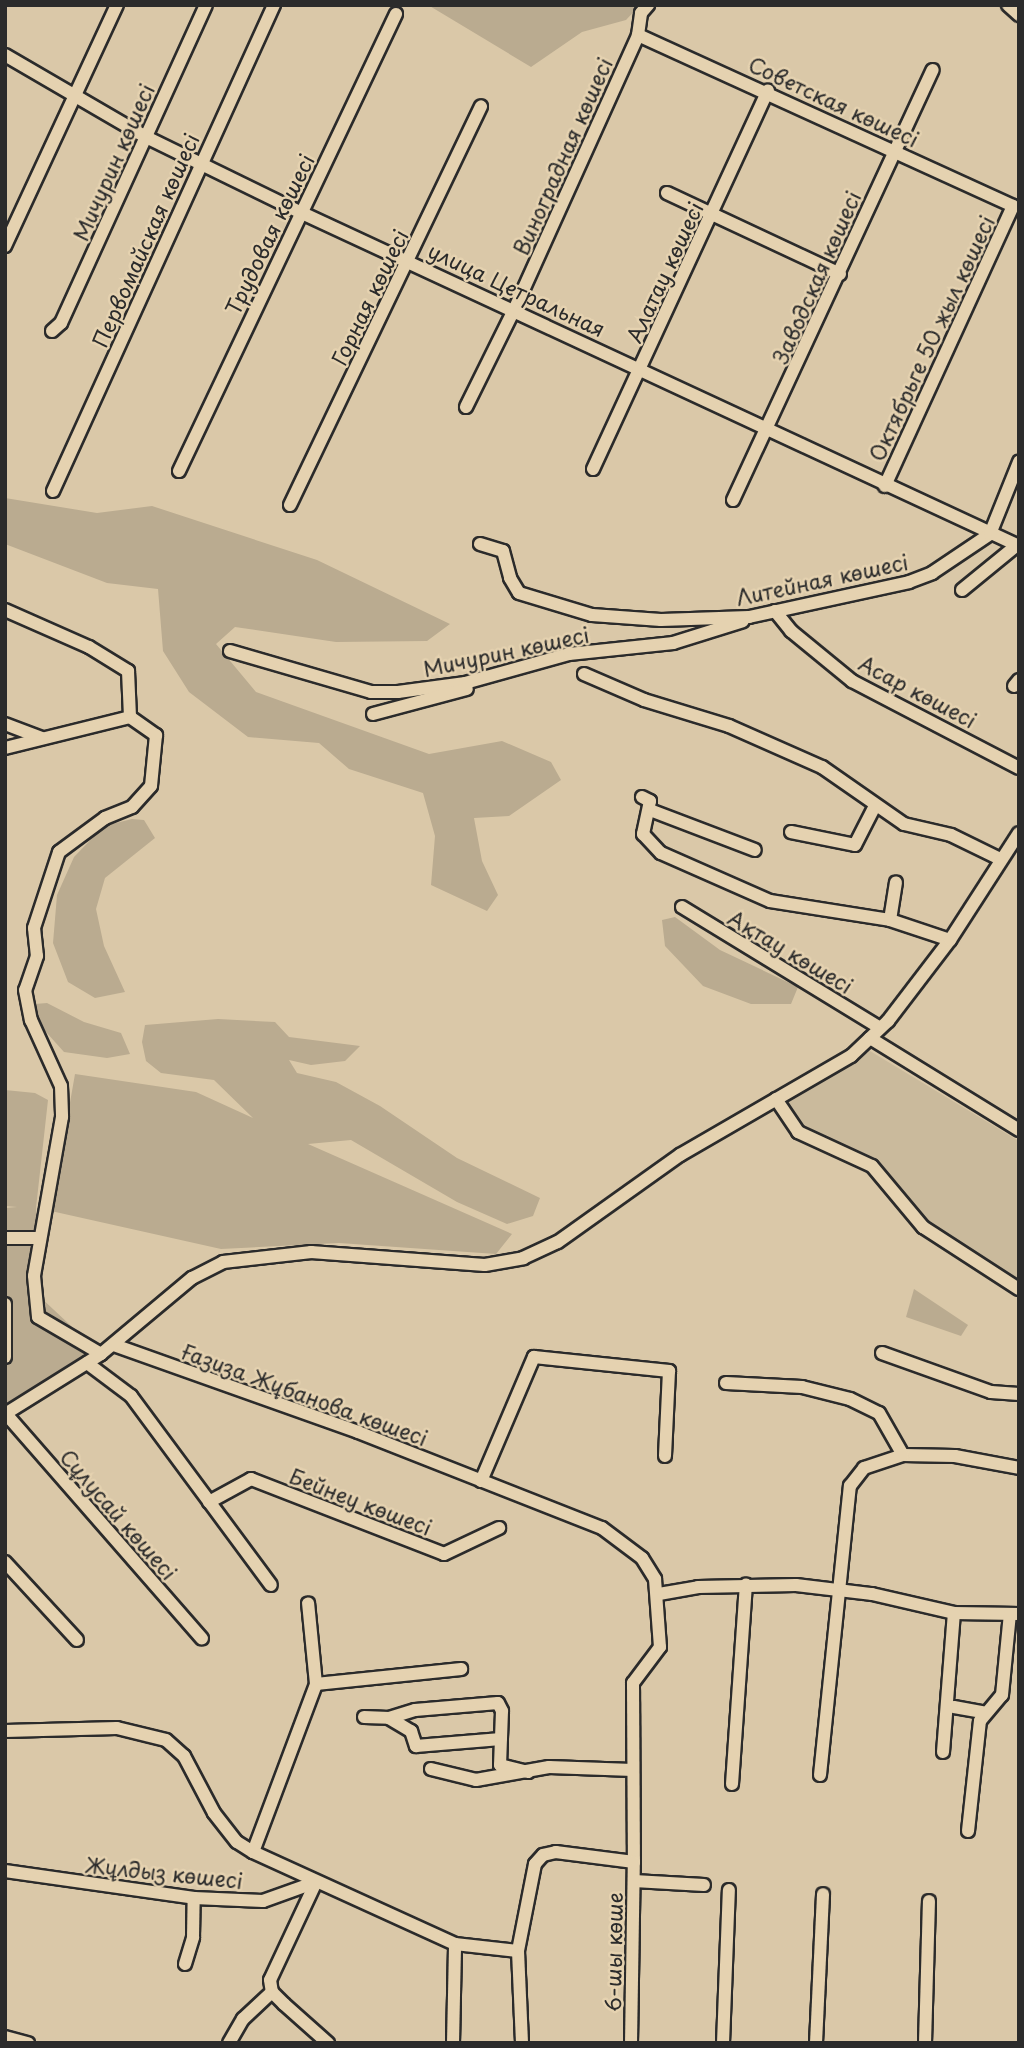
<!DOCTYPE html>
<html>
<head>
<meta charset="utf-8">
<style>
	body { margin:0 }
	#map { position:relative; width:1024px; height:2048px; overflow:hidden; background:#dac8a8; font-family:"Playpen Sans",sans-serif }
	div>[style] { position:absolute }
	[style*='--x'] { left:calc(var(--x)*1px); top:calc(var(--y)*1px); width:calc(var(--w)*1px); rotate:calc(var(--a)*1deg) }
	.built>* { inset:0; background:#caba9c }
	.green>* { inset:0; background:#baab90 }
	.roads { filter:drop-shadow(2px 0 #2b2b2b) drop-shadow(-2px 0 #2b2b2b) drop-shadow(0 2px #2b2b2b) drop-shadow(0 -2px #2b2b2b) }
	.minor>* { height:12px; margin:-6px; padding:0 6px; transform-origin:6px; border-radius:6px; background:#e5d2b0 }
	span { translate:-50% -50%; white-space:nowrap; text-align:center; line-height:1.15; -webkit-text-stroke:5px #e5d2b0; paint-order:stroke }
	.street-label { font-size:21px; color:#2b2b2b }
	.frame { position:absolute; inset:0; border:7px solid #2b2b2b; pointer-events:none }
</style>
</head>
<body>
<div id="map">
	<div class="built">
		<div style="clip-path:polygon(870px 1051px,1019px 1141px,1019px 1282px,928px 1223px,874px 1161px,800px 1127px,786px 1103px)"></div>
	</div>
	<div class="green">
		<div style="clip-path:polygon(428px 5px,640px 5px,626px 20px,582px 32px,531px 67px)"></div>
		<div style="clip-path:polygon(5px 498px,97px 513px,152px 506px,317px 560px,450px 624px,427px 641px,336px 642px,235px 627px,216px 644px,256px 692px,429px 754px,502px 741px,551px 762px,561px 780px,509px 816px,474px 818px,482px 861px,498px 895px,487px 911px,431px 885px,435px 836px,423px 793px,349px 769px,319px 743px,248px 737px,189px 692px,163px 651px,158px 589px,107px 583px,5px 544px)"></div>
		<div style="clip-path:polygon(132px 819px,144px 820px,155px 838px,105px 878px,96px 909px,104px 946px,125px 992px,95px 998px,68px 982px,53px 943px,57px 895px,74px 857px,104px 826px)"></div>
		<div style="clip-path:polygon(675px 917px,720px 950px,798px 987px,791px 1004px,751px 1004px,703px 986px,665px 946px,662px 920px)"></div>
		<div style="clip-path:polygon(47px 1003px,84px 1022px,121px 1033px,130px 1054px,107px 1058px,64px 1052px,37px 1022px,35px 1004px)"></div>
		<div style="clip-path:polygon(218px 1019px,275px 1022px,289px 1037px,360px 1046px,345px 1061px,311px 1065px,289px 1060px,297px 1073px,336px 1082px,380px 1106px,457px 1158px,540px 1198px,533px 1216px,507px 1224px,457px 1202px,351px 1140px,308px 1144px,512px 1234px,496px 1254px,339px 1243px,221px 1249px,51px 1211px,75px 1074px,196px 1092px,253px 1118px,214px 1080px,161px 1073px,146px 1061px,142px 1042px,145px 1025px)"></div>
		<div style="clip-path:polygon(5px 1090px,35px 1093px,48px 1100px,36px 1208px,38px 1295px,101px 1354px,5px 1404px,5px 1208px,17px 1207px,5px 1206px)"></div>
		<div style="clip-path:polygon(914px 1289px,968px 1325px,961px 1336px,906px 1317px)"></div>
	</div>
	<div class="roads">
		<div class="minor">
			<div style="--x:1008;--y:5;--w:15;--a:42"></div>
			<div style="--x:638;--y:35;--w:412;--a:24.5"></div>
			<div style="--x:1013;--y:206;--w:308;--a:114.6"></div>
			<div style="--x:5;--y:55;--w:161;--a:30.2"></div>
			<div style="--x:144;--y:136;--w:176;--a:26"></div>
			<div style="--x:302;--y:213;--w:791;--a:24.91"></div>
			<div style="--x:667;--y:193;--w:191;--a:25.1"></div>
			<div style="--x:5;--y:246;--w:266;--a:-65.1"></div>
			<div style="--x:52;--y:331;--w:12;--a:-42"></div>
			<div style="--x:61;--y:323;--w:349;--a:-65.5"></div>
			<div style="--x:466;--y:407;--w:110;--a:-63.7"></div>
			<div style="--x:515;--y:308;--w:299;--a:-65.7"></div>
			<div style="--x:638;--y:35;--w:22;--a:-82"></div>
			<div style="--x:641;--y:13;--w:11;--a:-49"></div>
			<div style="--x:593;--y:469;--w:417;--a:-65.2"></div>
			<div style="--x:179;--y:471;--w:506;--a:-64.6"></div>
			<div style="--x:53;--y:491;--w:534;--a:-65.55"></div>
			<div style="--x:733;--y:500;--w:474;--a:-65.1"></div>
			<div style="--x:290;--y:505;--w:442;--a:-64.4"></div>
			<div style="--x:480;--y:544;--w:24;--a:17"></div>
			<div style="--x:503;--y:551;--w:28;--a:75"></div>
			<div style="--x:510;--y:578;--w:17;--a:59"></div>
			<div style="--x:519;--y:593;--w:76;--a:16.8"></div>
			<div style="--x:592;--y:615;--w:69;--a:4.1"></div>
			<div style="--x:661;--y:620;--w:88;--a:-2"></div>
			<div style="--x:749;--y:617;--w:164;--a:-12.3"></div>
			<div style="--x:909;--y:582;--w:25;--a:-21"></div>
			<div style="--x:932;--y:573;--w:70;--a:-33.9"></div>
			<div style="--x:990;--y:534;--w:78;--a:-68.1"></div>
			<div style="--x:962;--y:590;--w:71;--a:-39.3"></div>
			<div style="--x:5;--y:610;--w:92;--a:23.8"></div>
			<div style="--x:89;--y:647;--w:46;--a:31.6"></div>
			<div style="--x:128;--y:671;--w:46;--a:87.5"></div>
			<div style="--x:775;--y:611;--w:26;--a:51"></div>
			<div style="--x:791;--y:631;--w:79;--a:39.3"></div>
			<div style="--x:852;--y:681;--w:188;--a:27.5"></div>
			<div style="--x:230;--y:651;--w:147;--a:16.2"></div>
			<div style="--x:371;--y:692;--w:27;--a:0"></div>
			<div style="--x:398;--y:692;--w:68;--a:-7.7"></div>
			<div style="--x:465;--y:683;--w:108;--a:-15.6"></div>
			<div style="--x:569;--y:654;--w:105;--a:-6"></div>
			<div style="--x:673;--y:643;--w:73;--a:-17.4"></div>
			<div style="--x:584;--y:674;--w:65;--a:23.4"></div>
			<div style="--x:644;--y:700;--w:89;--a:17"></div>
			<div style="--x:729;--y:726;--w:102;--a:23.8"></div>
			<div style="--x:822;--y:767;--w:100;--a:34.8"></div>
			<div style="--x:904;--y:824;--w:48;--a:13.2"></div>
			<div style="--x:951;--y:835;--w:55;--a:26.1"></div>
			<div style="--x:1014;--y:686;--w:8;--a:-50"></div>
			<div style="--x:373;--y:714;--w:97;--a:-14.9"></div>
			<div style="--x:5;--y:724;--w:39;--a:21"></div>
			<div style="--x:5;--y:748;--w:129;--a:-13.9"></div>
			<div style="--x:130;--y:717;--w:32;--a:35"></div>
			<div style="--x:156;--y:735;--w:51;--a:95.6"></div>
			<div style="--x:151;--y:786;--w:28;--a:132"></div>
			<div style="--x:132;--y:807;--w:29;--a:158"></div>
			<div style="--x:105;--y:818;--w:57;--a:143.5"></div>
			<div style="--x:59;--y:852;--w:80;--a:108.2"></div>
			<div style="--x:34;--y:928;--w:28;--a:84"></div>
			<div style="--x:37;--y:956;--w:36;--a:109"></div>
			<div style="--x:25;--y:990;--w:31;--a:79"></div>
			<div style="--x:31;--y:1020;--w:72;--a:65.6"></div>
			<div style="--x:61;--y:1086;--w:31;--a:88"></div>
			<div style="--x:62;--y:1117;--w:161;--a:100"></div>
			<div style="--x:34;--y:1276;--w:41;--a:84.4"></div>
			<div style="--x:38;--y:1317;--w:73;--a:30.4"></div>
			<div style="--x:642;--y:797;--w:9;--a:27"></div>
			<div style="--x:650;--y:801;--w:34;--a:102"></div>
			<div style="--x:643;--y:834;--w:26;--a:47"></div>
			<div style="--x:661;--y:853;--w:119;--a:23.8"></div>
			<div style="--x:770;--y:901;--w:121;--a:9"></div>
			<div style="--x:890;--y:920;--w:63;--a:18.4"></div>
			<div style="--x:650;--y:810;--w:112;--a:20.9"></div>
			<div style="--x:791;--y:832;--w:65;--a:11.5"></div>
			<div style="--x:855;--y:845;--w:44;--a:-62.9"></div>
			<div style="--x:682;--y:907;--w:232;--a:31.4"></div>
			<div style="--x:890;--y:920;--w:38;--a:-81"></div>
			<div style="--x:870;--y:1038;--w:175;--a:31.7"></div>
			<div style="--x:776;--y:1099;--w:40;--a:56"></div>
			<div style="--x:798;--y:1132;--w:81;--a:24.7"></div>
			<div style="--x:872;--y:1166;--w:80;--a:50.1"></div>
			<div style="--x:923;--y:1227;--w:114;--a:32.9"></div>
			<div style="--x:5;--y:1238;--w:35;--a:0"></div>
			<div style="--x:5;--y:1304;--w:53;--a:90"></div>
			<div style="--x:114;--y:1345;--w:259;--a:19.6"></div>
			<div style="--x:358;--y:1432;--w:262;--a:21.5"></div>
			<div style="--x:602;--y:1528;--w:50;--a:36.9"></div>
			<div style="--x:642;--y:1558;--w:25;--a:58"></div>
			<div style="--x:655;--y:1579;--w:68;--a:85.8"></div>
			<div style="--x:660;--y:1647;--w:45;--a:126.9"></div>
			<div style="--x:633;--y:1683;--w:179;--a:89.7"></div>
			<div style="--x:634;--y:1862;--w:79;--a:-172.7"></div>
			<div style="--x:556;--y:1852;--w:13;--a:167"></div>
			<div style="--x:543;--y:1855;--w:12;--a:132"></div>
			<div style="--x:535;--y:1864;--w:89;--a:101.1"></div>
			<div style="--x:518;--y:1951;--w:92;--a:87.5"></div>
			<div style="--x:882;--y:1353;--w:116;--a:19.7"></div>
			<div style="--x:991;--y:1392;--w:28;--a:4"></div>
			<div style="--x:87;--y:1363;--w:55;--a:36.9"></div>
			<div style="--x:131;--y:1396;--w:235;--a:53.5"></div>
			<div style="--x:726;--y:1383;--w:76;--a:3"></div>
			<div style="--x:802;--y:1387;--w:49;--a:14"></div>
			<div style="--x:850;--y:1399;--w:32;--a:26"></div>
			<div style="--x:879;--y:1413;--w:48;--a:60.3"></div>
			<div style="--x:903;--y:1455;--w:52;--a:1.1"></div>
			<div style="--x:955;--y:1456;--w:65;--a:10.6"></div>
			<div style="--x:5;--y:1414;--w:113;--a:-32"></div>
			<div style="--x:101;--y:1354;--w:119;--a:-39.9"></div>
			<div style="--x:192;--y:1278;--w:35;--a:-27"></div>
			<div style="--x:223;--y:1262;--w:89;--a:-6.5"></div>
			<div style="--x:311;--y:1252;--w:174;--a:4.3"></div>
			<div style="--x:485;--y:1265;--w:39;--a:-10"></div>
			<div style="--x:523;--y:1258;--w:38;--a:-25"></div>
			<div style="--x:558;--y:1242;--w:150;--a:-35.5"></div>
			<div style="--x:680;--y:1155;--w:198;--a:-30.1"></div>
			<div style="--x:851;--y:1056;--w:51;--a:-43.4"></div>
			<div style="--x:888;--y:1021;--w:102;--a:-52.6"></div>
			<div style="--x:950;--y:940;--w:127;--a:-57.2"></div>
			<div style="--x:6;--y:1414;--w:298;--a:48.9"></div>
			<div style="--x:481;--y:1481;--w:135;--a:-66.9"></div>
			<div style="--x:534;--y:1357;--w:136;--a:5.9"></div>
			<div style="--x:669;--y:1371;--w:85;--a:92.7"></div>
			<div style="--x:209;--y:1502;--w:48;--a:-28.7"></div>
			<div style="--x:251;--y:1479;--w:207;--a:21.2"></div>
			<div style="--x:444;--y:1554;--w:61;--a:-25.3"></div>
			<div style="--x:5;--y:1562;--w:106;--a:47.3"></div>
			<div style="--x:659;--y:1594;--w:40;--a:-10"></div>
			<div style="--x:698;--y:1587;--w:98;--a:-1.2"></div>
			<div style="--x:796;--y:1585;--w:77;--a:6.8"></div>
			<div style="--x:872;--y:1594;--w:84;--a:13"></div>
			<div style="--x:954;--y:1613;--w:65;--a:0.9"></div>
			<div style="--x:316;--y:1684;--w:146;--a:-5.9"></div>
			<div style="--x:954;--y:1707;--w:29;--a:10"></div>
			<div style="--x:364;--y:1717;--w:25;--a:2"></div>
			<div style="--x:389;--y:1718;--w:27;--a:-17"></div>
			<div style="--x:415;--y:1710;--w:83;--a:-4.8"></div>
			<div style="--x:498;--y:1703;--w:9;--a:63"></div>
			<div style="--x:502;--y:1711;--w:54;--a:92.1"></div>
			<div style="--x:500;--y:1765;--w:29;--a:14"></div>
			<div style="--x:389;--y:1718;--w:26;--a:31"></div>
			<div style="--x:411;--y:1731;--w:16;--a:72"></div>
			<div style="--x:416;--y:1746;--w:85;--a:-4.7"></div>
			<div style="--x:5;--y:1731;--w:112;--a:-1.5"></div>
			<div style="--x:117;--y:1728;--w:50;--a:13.8"></div>
			<div style="--x:166;--y:1740;--w:24;--a:42"></div>
			<div style="--x:184;--y:1756;--w:64;--a:62.2"></div>
			<div style="--x:214;--y:1813;--w:37;--a:52"></div>
			<div style="--x:237;--y:1842;--w:19;--a:32"></div>
			<div style="--x:253;--y:1852;--w:222;--a:24.5"></div>
			<div style="--x:455;--y:1944;--w:63;--a:6.3"></div>
			<div style="--x:943;--y:1752;--w:139;--a:-85.5"></div>
			<div style="--x:431;--y:1769;--w:46;--a:13.7"></div>
			<div style="--x:476;--y:1780;--w:74;--a:-10.1"></div>
			<div style="--x:549;--y:1767;--w:84;--a:2"></div>
			<div style="--x:820;--y:1775;--w:291;--a:-84.1"></div>
			<div style="--x:850;--y:1486;--w:23;--a:-52"></div>
			<div style="--x:864;--y:1468;--w:41;--a:-18.4"></div>
			<div style="--x:732;--y:1784;--w:200;--a:-86"></div>
			<div style="--x:968;--y:1831;--w:111;--a:-83.8"></div>
			<div style="--x:980;--y:1721;--w:34;--a:-50"></div>
			<div style="--x:1002;--y:1695;--w:81;--a:-84.4"></div>
			<div style="--x:253;--y:1852;--w:179;--a:-69.4"></div>
			<div style="--x:316;--y:1684;--w:81;--a:-95.6"></div>
			<div style="--x:5;--y:1871;--w:191;--a:8.1"></div>
			<div style="--x:194;--y:1898;--w:69;--a:2.5"></div>
			<div style="--x:263;--y:1901;--w:56;--a:-19.7"></div>
			<div style="--x:634;--y:1881;--w:70;--a:3.3"></div>
			<div style="--x:316;--y:1882;--w:108;--a:115.1"></div>
			<div style="--x:270;--y:1980;--w:12;--a:81"></div>
			<div style="--x:272;--y:1992;--w:17;--a:45"></div>
			<div style="--x:284;--y:2004;--w:59;--a:41.6"></div>
			<div style="--x:185;--y:1964;--w:28;--a:-73"></div>
			<div style="--x:193;--y:1937;--w:39;--a:-89"></div>
			<div style="--x:5;--y:2037;--w:24;--a:15"></div>
			<div style="--x:229;--y:2043;--w:28;--a:-60"></div>
			<div style="--x:243;--y:2019;--w:40;--a:-43"></div>
			<div style="--x:453;--y:2043;--w:99;--a:-88.8"></div>
			<div style="--x:631;--y:2043;--w:181;--a:-89.1"></div>
			<div style="--x:723;--y:2043;--w:153;--a:-87.8"></div>
			<div style="--x:816;--y:2043;--w:149;--a:-87.3"></div>
			<div style="--x:925;--y:2043;--w:142;--a:-88.4"></div>
		</div>
	</div>
	<div class="street-label">
		<span style="left:834px;top:101px;rotate:25deg">Советская көшесі</span>
		<span style="left:562px;top:156px;rotate:-66deg">Виноградная көшесі</span>
		<span style="left:113px;top:162px;rotate:-66deg">Мичурин көшесі</span>
		<span style="left:269px;top:234px;rotate:-64deg">Трудовая көшесі</span>
		<span style="left:145px;top:240px;rotate:-66deg">Первомайская көшесі</span>
		<span style="left:664px;top:272px;rotate:-65deg">Алатау көшесі</span>
		<span style="left:816px;top:277px;rotate:-66deg">Заводская көшесі</span>
		<span style="left:517px;top:289px;rotate:25deg">улица Цетральная</span>
		<span style="left:369px;top:297px;rotate:-64deg">Горная көшесі</span>
		<span style="left:931px;top:338px;rotate:-65deg">Октябрьге 50 жыл көшесі</span>
		<span style="left:822px;top:579px;rotate:-12deg">Литейная көшесі</span>
		<span style="left:506px;top:651px;rotate:-12deg">Мичурин көшесі</span>
		<span style="left:918px;top:691px;rotate:28deg">Асар көшесі</span>
		<span style="left:791px;top:951px;rotate:31deg">Ақтау көшесі</span>
		<span style="left:305px;top:1394px;rotate:20deg">Ғазиза Жұбанова көшесі</span>
		<span style="left:361px;top:1501px;rotate:21deg">Бейнеу көшесі</span>
		<span style="left:119px;top:1514px;rotate:49deg">Сұлусай көшесі</span>
		<span style="left:164px;top:1872px;rotate:6deg">Жұлдыз көшесі</span>
		<span style="left:613px;top:1952px;rotate:-89deg">6-шы көше</span>
	</div>
	<div class="frame"></div>
</div>
</body>
</html>
